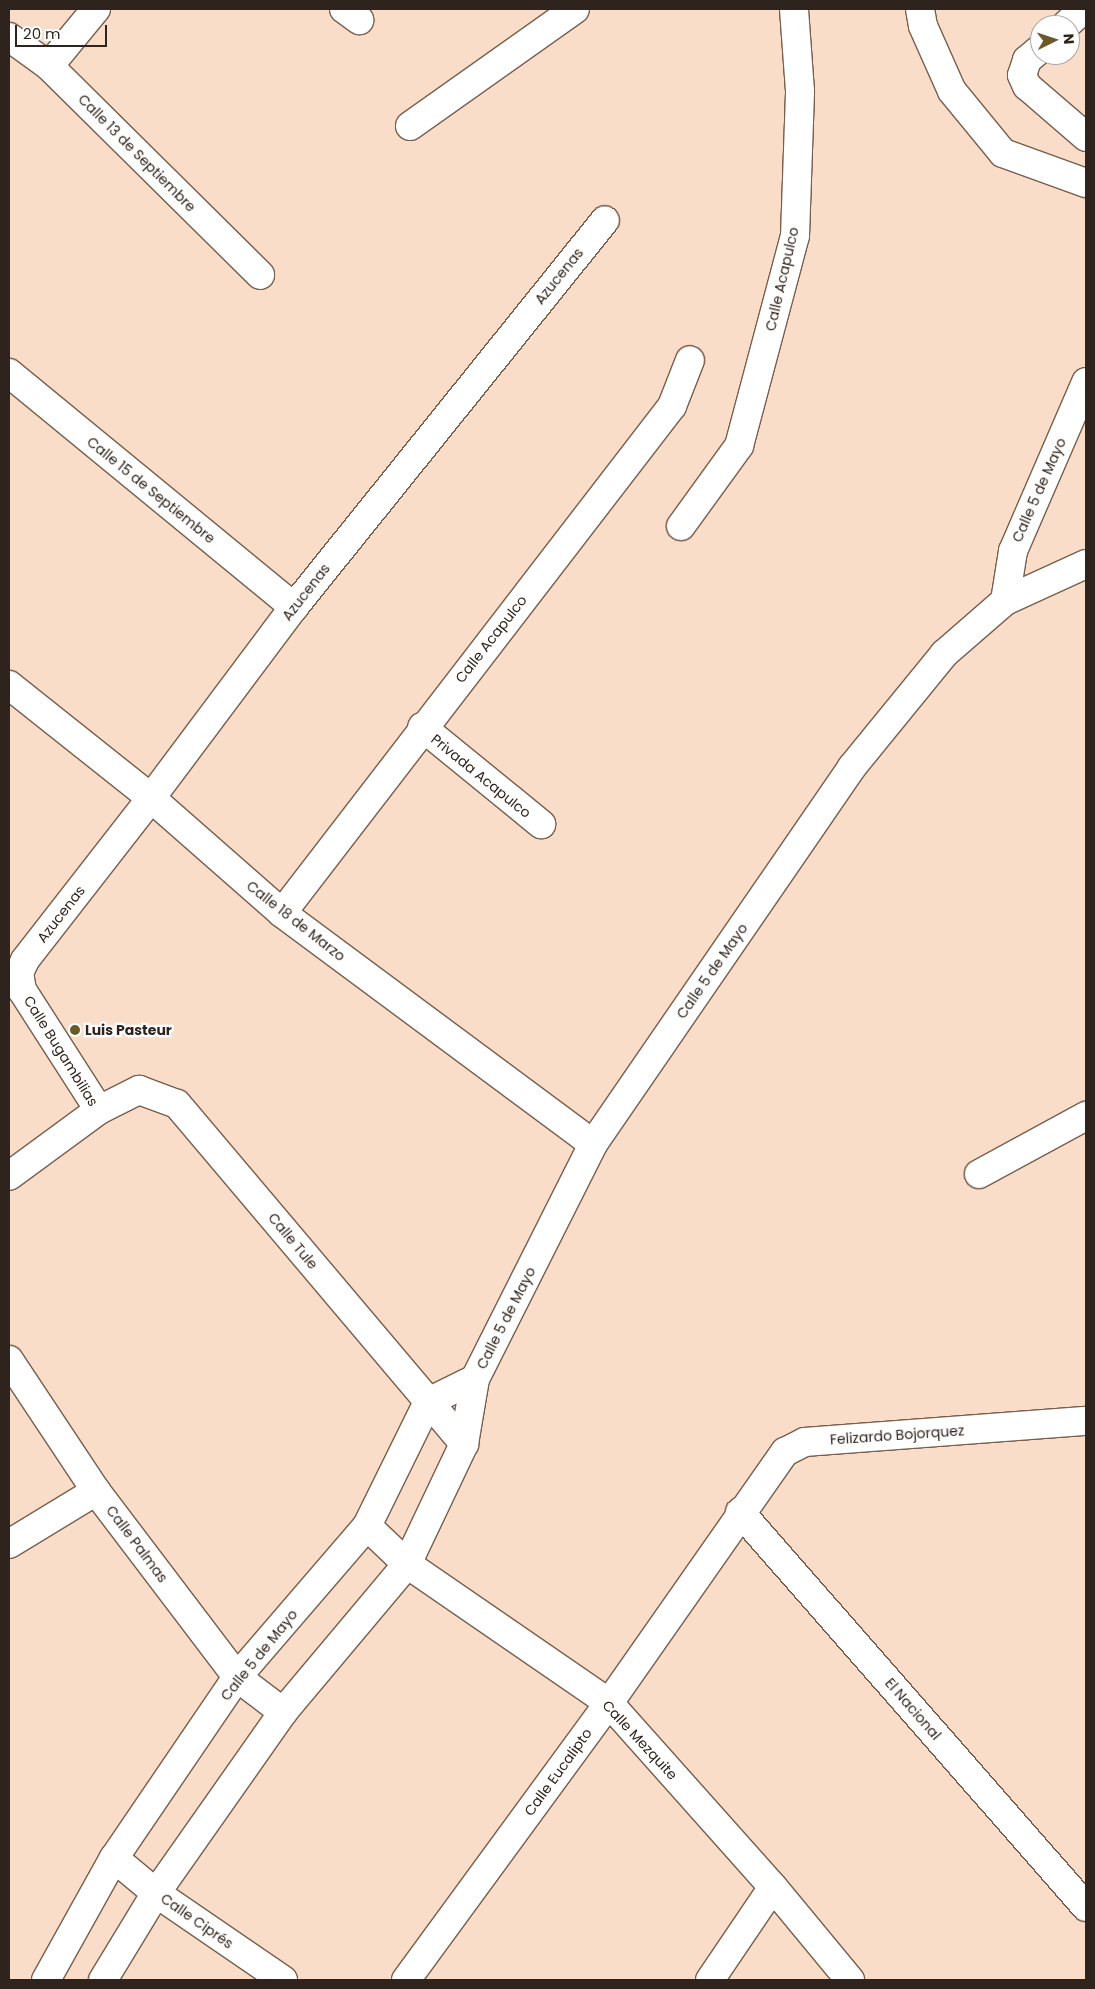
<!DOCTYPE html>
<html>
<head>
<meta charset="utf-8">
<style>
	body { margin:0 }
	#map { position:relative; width:1095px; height:1989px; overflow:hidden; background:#faddc8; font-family:Poppins,sans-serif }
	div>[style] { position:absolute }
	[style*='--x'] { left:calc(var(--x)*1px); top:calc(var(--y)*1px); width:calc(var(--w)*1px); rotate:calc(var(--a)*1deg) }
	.roads { filter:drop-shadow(1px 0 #775e4d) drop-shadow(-1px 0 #775e4d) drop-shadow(0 1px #775e4d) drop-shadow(0 -1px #775e4d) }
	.minor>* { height:28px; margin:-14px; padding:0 14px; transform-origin:14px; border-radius:14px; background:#fff }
	.tertiary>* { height:28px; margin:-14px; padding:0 14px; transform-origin:14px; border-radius:14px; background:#fff }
	.dots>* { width:14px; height:14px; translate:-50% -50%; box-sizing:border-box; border:2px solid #fff; border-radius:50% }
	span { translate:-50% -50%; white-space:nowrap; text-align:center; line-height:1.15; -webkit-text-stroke:4.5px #fff; paint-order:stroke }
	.street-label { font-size:14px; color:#2f241d }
	.poi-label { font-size:14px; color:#2f241d; font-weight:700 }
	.left { translate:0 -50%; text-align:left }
	.frame { position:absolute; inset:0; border:10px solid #2f241d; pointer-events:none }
	.north { position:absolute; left:1030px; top:15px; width:50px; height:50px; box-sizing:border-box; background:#fff; border:1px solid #aca7a5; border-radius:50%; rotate:86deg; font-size:14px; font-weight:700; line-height:20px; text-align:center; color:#2f241d }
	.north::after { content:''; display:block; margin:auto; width:18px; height:22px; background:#695a27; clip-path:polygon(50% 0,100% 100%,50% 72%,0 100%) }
	.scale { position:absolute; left:15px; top:25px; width:92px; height:22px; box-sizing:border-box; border:2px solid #2f241d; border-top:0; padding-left:6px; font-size:15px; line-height:18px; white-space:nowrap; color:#2f241d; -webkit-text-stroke:4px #fff; paint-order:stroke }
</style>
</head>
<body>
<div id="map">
	<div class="roads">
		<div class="minor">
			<div style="--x:344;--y:9;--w:19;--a:36"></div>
			<div style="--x:920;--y:9;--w:17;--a:80"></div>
			<div style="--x:923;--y:26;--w:71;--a:66"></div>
			<div style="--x:952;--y:91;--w:80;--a:50.6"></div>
			<div style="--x:1003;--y:153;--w:88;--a:19.9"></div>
			<div style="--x:1066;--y:25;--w:24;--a:-42"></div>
			<div style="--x:9;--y:37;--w:49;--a:35.9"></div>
			<div style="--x:49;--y:66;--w:297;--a:44.7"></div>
			<div style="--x:1040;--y:49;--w:17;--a:140"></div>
			<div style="--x:1027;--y:60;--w:16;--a:108"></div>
			<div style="--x:1022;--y:75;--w:12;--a:66"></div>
			<div style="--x:1027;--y:86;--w:78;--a:40.8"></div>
			<div style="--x:49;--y:66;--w:74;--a:-50.5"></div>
			<div style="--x:410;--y:126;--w:202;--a:-35.3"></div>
			<div style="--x:9;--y:373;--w:369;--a:39.4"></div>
			<div style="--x:681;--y:526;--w:99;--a:-54.1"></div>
			<div style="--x:739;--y:446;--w:217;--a:-75.1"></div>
			<div style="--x:795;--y:236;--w:145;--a:-88"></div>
			<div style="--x:800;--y:91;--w:82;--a:-94.2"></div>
			<div style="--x:1005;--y:601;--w:51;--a:-80.9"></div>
			<div style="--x:1013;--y:551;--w:184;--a:-66.6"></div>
			<div style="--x:9;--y:685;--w:181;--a:38.5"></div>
			<div style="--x:151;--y:798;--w:174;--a:41.3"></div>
			<div style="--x:282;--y:913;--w:387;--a:36.6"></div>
			<div style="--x:422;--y:727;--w:154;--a:39.2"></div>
			<div style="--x:282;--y:913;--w:640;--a:-52.43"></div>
			<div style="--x:672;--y:406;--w:49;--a:-68.6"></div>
			<div style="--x:99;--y:1110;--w:143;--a:-122.7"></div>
			<div style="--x:22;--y:990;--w:17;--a:-100"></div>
			<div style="--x:19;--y:973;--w:14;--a:-65"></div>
			<div style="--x:25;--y:960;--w:205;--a:-52.1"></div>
			<div style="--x:151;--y:798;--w:239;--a:-53.2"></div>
			<div style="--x:294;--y:607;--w:496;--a:-51.2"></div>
			<div style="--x:979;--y:1174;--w:122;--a:-28.5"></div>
			<div style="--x:9;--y:1176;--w:112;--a:-36.3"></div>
			<div style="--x:99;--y:1110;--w:45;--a:-26.6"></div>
			<div style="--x:139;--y:1090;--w:40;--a:20.2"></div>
			<div style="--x:177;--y:1104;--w:445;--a:49.8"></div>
			<div style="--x:9;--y:1360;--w:157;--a:56.4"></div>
			<div style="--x:96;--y:1491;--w:233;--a:52.8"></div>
			<div style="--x:237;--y:1677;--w:58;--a:37.3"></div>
			<div style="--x:740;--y:1512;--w:525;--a:48.78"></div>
			<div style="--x:367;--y:1526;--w:55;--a:43.5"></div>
			<div style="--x:407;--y:1564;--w:245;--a:34.5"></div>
			<div style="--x:609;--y:1703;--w:246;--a:48.3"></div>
			<div style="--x:773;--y:1887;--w:121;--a:50.4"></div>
			<div style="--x:9;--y:1544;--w:102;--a:-31.3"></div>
			<div style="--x:114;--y:1858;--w:55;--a:39.8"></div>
			<div style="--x:156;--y:1893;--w:154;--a:34.4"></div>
			<div style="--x:406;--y:1980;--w:343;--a:-53.8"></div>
			<div style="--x:609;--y:1703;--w:307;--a:-55"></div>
			<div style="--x:785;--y:1452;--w:22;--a:-27"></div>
			<div style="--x:805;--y:1442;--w:282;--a:-4.3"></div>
			<div style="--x:710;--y:1980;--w:112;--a:-55.9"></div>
		</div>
		<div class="tertiary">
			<div style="--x:46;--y:1980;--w:140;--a:-60.9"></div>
			<div style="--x:114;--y:1858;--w:219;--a:-55.8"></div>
			<div style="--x:237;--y:1677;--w:199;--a:-49.3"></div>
			<div style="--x:367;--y:1526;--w:138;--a:-63.8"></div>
			<div style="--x:428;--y:1402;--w:52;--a:-26.1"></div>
			<div style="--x:103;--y:1980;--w:102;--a:-58.7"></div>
			<div style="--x:156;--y:1893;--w:221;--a:-54.9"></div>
			<div style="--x:283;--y:1712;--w:193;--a:-50"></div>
			<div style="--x:407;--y:1564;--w:133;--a:-64.6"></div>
			<div style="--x:464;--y:1444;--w:66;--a:-80.4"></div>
			<div style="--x:475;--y:1379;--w:263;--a:-63.3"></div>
			<div style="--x:593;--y:1144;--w:457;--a:-55.5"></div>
			<div style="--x:852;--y:767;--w:146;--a:-50.8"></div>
			<div style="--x:944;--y:654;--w:81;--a:-41"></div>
			<div style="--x:1005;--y:601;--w:89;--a:-24.6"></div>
		</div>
	</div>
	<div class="dots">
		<div style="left:75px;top:1030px;background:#695a27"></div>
	</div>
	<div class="street-label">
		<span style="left:137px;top:153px;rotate:45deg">Calle 13 de Septiembre</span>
		<span style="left:559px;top:276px;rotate:-51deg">Azucenas</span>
		<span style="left:782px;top:279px;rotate:-77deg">Calle Acapulco</span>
		<span style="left:151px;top:490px;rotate:39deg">Calle 15 de Septiembre</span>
		<span style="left:1039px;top:490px;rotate:-66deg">Calle 5 de Mayo</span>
		<span style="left:306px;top:592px;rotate:-52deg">Azucenas</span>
		<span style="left:491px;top:639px;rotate:-52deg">Calle Acapulco</span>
		<span style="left:481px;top:776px;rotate:39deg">Privada Acapulco</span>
		<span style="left:61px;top:914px;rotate:-52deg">Azucenas</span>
		<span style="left:296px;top:921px;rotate:38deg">Calle 18 de Marzo</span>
		<span style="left:712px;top:971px;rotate:-55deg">Calle 5 de Mayo</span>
		<span style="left:61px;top:1051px;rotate:58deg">Calle Bugambilias</span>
		<span style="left:293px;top:1241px;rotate:50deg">Calle Tule</span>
		<span style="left:506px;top:1318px;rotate:-63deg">Calle 5 de Mayo</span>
		<span style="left:897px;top:1435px;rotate:-4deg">Felizardo Bojorquez</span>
		<span style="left:137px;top:1544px;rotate:53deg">Calle Palmas</span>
		<span style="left:259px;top:1655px;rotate:-51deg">Calle 5 de Mayo</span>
		<span style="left:913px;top:1709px;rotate:49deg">El Nacional</span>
		<span style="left:640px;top:1740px;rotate:47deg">Calle Mezquite</span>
		<span style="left:558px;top:1772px;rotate:-54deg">Calle Eucalipto</span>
		<span style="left:197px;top:1921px;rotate:35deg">Calle Ciprés</span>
	</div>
	<div class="poi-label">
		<span class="left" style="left:85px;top:1030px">Luis Pasteur</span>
	</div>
	<div class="frame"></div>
	<div class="north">N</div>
	<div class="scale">20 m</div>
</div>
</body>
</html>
